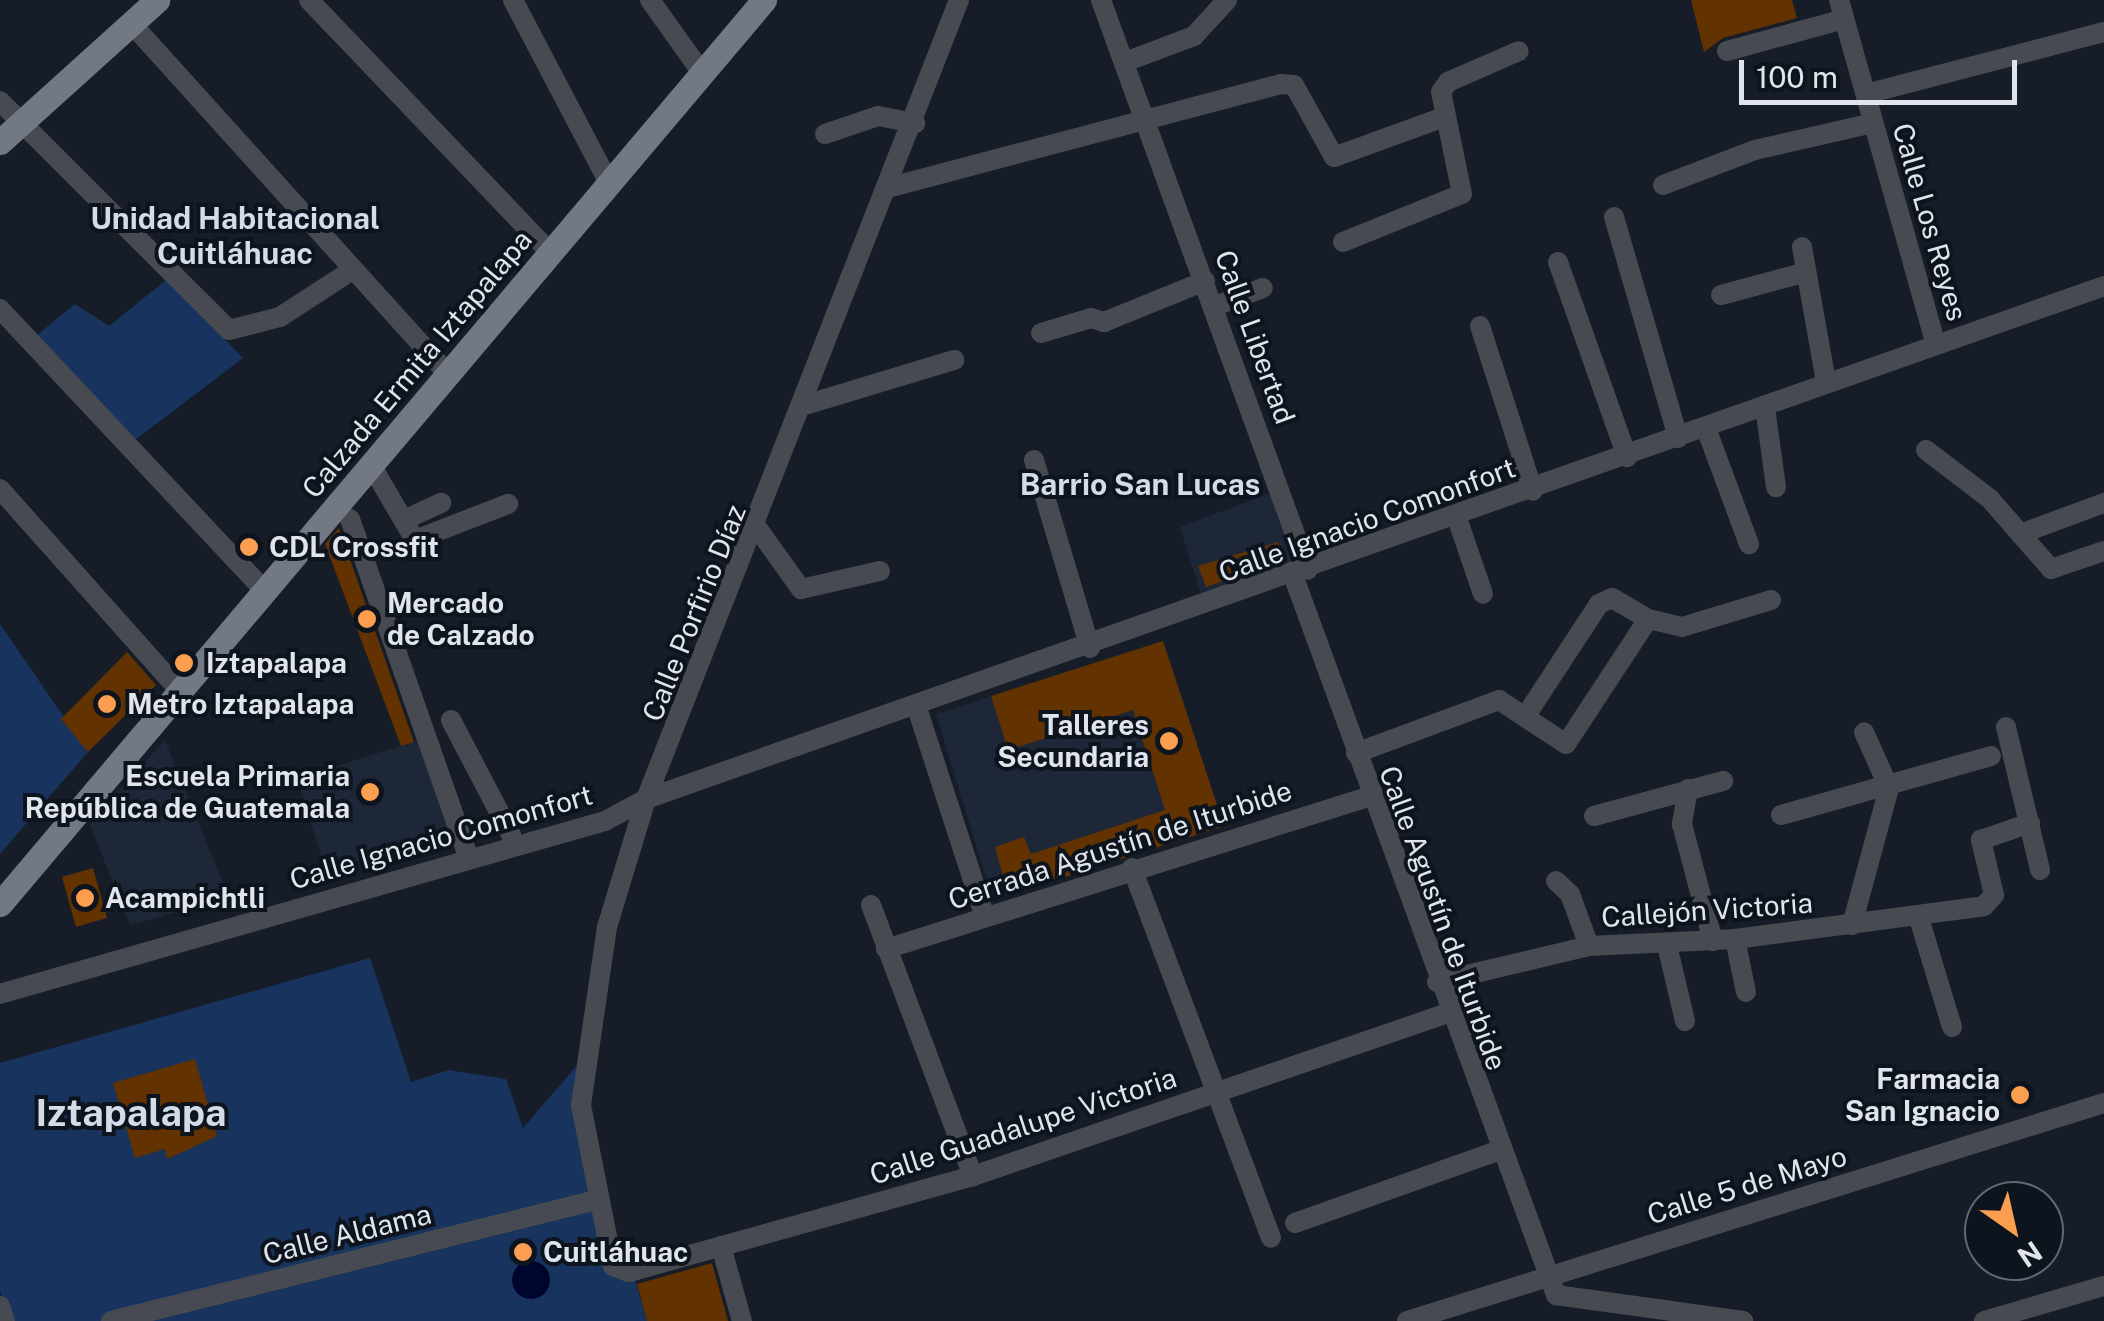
<!DOCTYPE html>
<html>
<head>
<meta charset="utf-8">
<style>
	body { margin:0 }
	#map { position:relative; width:2104px; height:1321px; overflow:hidden; background:#161d28; font-family:"Public Sans",sans-serif }
	div>[style] { position:absolute }
	[style*='--x'] { left:calc(var(--x)*1px); top:calc(var(--y)*1px); width:calc(var(--w)*1px); rotate:calc(var(--a)*1deg) }
	.built>* { inset:0; background:#1d2737 }
	.green>* { inset:0; background:#18335d }
	.water>* { inset:0; background:#000530 }
	.round { border-radius:50% }
	.building>* { inset:0; background:#623200 }
	.minor>* { height:20px; margin:-10px; padding:0 10px; transform-origin:10px; border-radius:10px; background:#474b51 }
	.major>* { height:25px; margin:-12.5px; padding:0 12.5px; transform-origin:12.5px; border-radius:12.5px; background:#727985 }
	.dots>* { width:28px; height:28px; translate:-50% -50%; box-sizing:border-box; border:5px solid #0d141e; border-radius:50% }
	span { translate:-50% -50%; white-space:nowrap; text-align:center; line-height:1.15; -webkit-text-stroke:8px #0d141e; paint-order:stroke }
	.street-label { font-size:28px; color:#e0e5ed }
	.poi-label { font-size:28px; color:#e0e5ed; font-weight:700 }
	.left { translate:0 -50%; text-align:left }
	.right { translate:-100% -50%; text-align:right }
	.neighbourhood-label { font-size:30px; color:#d2dceb; font-weight:700 }
	.district-label { font-size:38px; color:#d2dceb; font-weight:700 }
	.north { position:absolute; left:1964px; top:1181px; width:100px; height:100px; box-sizing:border-box; background:#0d141e; border:2px solid #616871; border-radius:50%; rotate:146deg; font-size:28px; font-weight:700; line-height:40px; text-align:center; color:#e0e5ed }
	.north::after { content:''; display:block; margin:auto; width:35px; height:45px; background:#fb9e50; clip-path:polygon(50% 0,100% 100%,50% 72%,0 100%) }
	.scale { position:absolute; left:1739px; top:60px; width:278px; height:45px; box-sizing:border-box; border:5px solid #e0e5ed; border-top:0; padding-left:12px; font-size:30px; line-height:35px; white-space:nowrap; color:#e0e5ed; -webkit-text-stroke:8px #0d141e; paint-order:stroke }
</style>
</head>
<body>
<div id="map">
	<div class="built">
		<div style="clip-path:polygon(1271px 493px,1298px 566px,1203px 601px,1180px 527px)"></div>
		<div style="clip-path:polygon(1163px 641px,1224px 826px,993px 900px,936px 714px)"></div>
		<div style="clip-path:polygon(422px 739px,451px 831px,326px 871px,297px 779px)"></div>
		<div style="clip-path:polygon(165px 740px,229px 898px,130px 925px,89px 823px)"></div>
	</div>
	<div class="green">
		<div style="clip-path:polygon(166px 280px,243px 358px,131px 443px,31px 340px,75px 304px,109px 326px)"></div>
		<div style="clip-path:polygon(0 624px,88px 752px,0 854px)"></div>
		<div style="clip-path:polygon(370px 958px,411px 1082px,448px 1070px,506px 1079px,523px 1128px,580px 1062px,579px 1147px,609px 1273px,634px 1276px,647px 1321px,10px 1321px,0 1291px,0 1063px)"></div>
	</div>
	<div class="water">
		<div class="round" style="left:512px;top:1261px;width:38px;height:38px"></div>
	</div>
	<div class="building">
		<div style="clip-path:polygon(1691px 0,1792px 0,1797px 18px,1723px 38px,1704px 52px)"></div>
		<div style="clip-path:polygon(339px 528px,414px 742px,401px 746px,325px 544px)"></div>
		<div style="clip-path:polygon(1278px 542px,1285px 559px,1206px 587px,1198px 566px)"></div>
		<div style="clip-path:polygon(1163px 641px,1224px 826px,1008px 895px,995px 847px,1024px 837px,1031px 854px,1165px 810px,1133px 710px,1008px 750px,991px 696px)"></div>
		<div style="clip-path:polygon(127px 652px,156px 685px,88px 752px,61px 719px)"></div>
		<div style="clip-path:polygon(93px 868px,107px 918px,76px 927px,62px 877px)"></div>
		<div style="clip-path:polygon(195px 1059px,217px 1136px,167px 1159px,165px 1149px,135px 1158px,113px 1083px)"></div>
		<div style="clip-path:polygon(712px 1263px,728px 1321px,647px 1321px,637px 1284px)"></div>
	</div>
	<div class="minor">
		<div style="--x:309;--y:0;--w:349;--a:46.3"></div>
		<div style="--x:513;--y:0;--w:207;--a:62.3"></div>
		<div style="--x:650;--y:0;--w:90;--a:54.5"></div>
		<div style="--x:959;--y:0;--w:858;--a:111.39"></div>
		<div style="--x:646;--y:799;--w:134;--a:106.9"></div>
		<div style="--x:607;--y:927;--w:180;--a:98.3"></div>
		<div style="--x:581;--y:1105;--w:164;--a:78.8"></div>
		<div style="--x:613;--y:1266;--w:17;--a:21"></div>
		<div style="--x:629;--y:1272;--w:357;--a:-15.6"></div>
		<div style="--x:973;--y:1176;--w:502;--a:-18.94"></div>
		<div style="--x:1101;--y:0;--w:606;--a:70.04"></div>
		<div style="--x:1839;--y:0;--w:357;--a:74.3"></div>
		<div style="--x:131;--y:23;--w:473;--a:47.9"></div>
		<div style="--x:1727;--y:51;--w:121;--a:-15.3"></div>
		<div style="--x:1125;--y:62;--w:74;--a:-20.6"></div>
		<div style="--x:1194;--y:36;--w:49;--a:-47.5"></div>
		<div style="--x:1866;--y:94;--w:246;--a:-14.6"></div>
		<div style="--x:0;--y:101;--w:324;--a:45"></div>
		<div style="--x:229;--y:330;--w:53;--a:-14.3"></div>
		<div style="--x:280;--y:317;--w:86;--a:-33.1"></div>
		<div style="--x:825;--y:134;--w:56;--a:-18.8"></div>
		<div style="--x:878;--y:116;--w:38;--a:11"></div>
		<div style="--x:1663;--y:185;--w:98;--a:-20.8"></div>
		<div style="--x:1755;--y:150;--w:121;--a:-12.9"></div>
		<div style="--x:891;--y:187;--w:403;--a:-14.8"></div>
		<div style="--x:1281;--y:84;--w:13;--a:4"></div>
		<div style="--x:1294;--y:85;--w:82;--a:60.9"></div>
		<div style="--x:1334;--y:157;--w:117;--a:-20"></div>
		<div style="--x:1614;--y:217;--w:230;--a:73.8"></div>
		<div style="--x:1343;--y:242;--w:128;--a:-22"></div>
		<div style="--x:1462;--y:194;--w:104;--a:-101.6"></div>
		<div style="--x:1441;--y:92;--w:12;--a:-55"></div>
		<div style="--x:1448;--y:82;--w:77;--a:-23.6"></div>
		<div style="--x:1802;--y:247;--w:137;--a:79.9"></div>
		<div style="--x:1558;--y:262;--w:207;--a:70.5"></div>
		<div style="--x:1721;--y:295;--w:85;--a:-15"></div>
		<div style="--x:1215;--y:306;--w:51;--a:-20.6"></div>
		<div style="--x:0;--y:309;--w:387;--a:46.8"></div>
		<div style="--x:1480;--y:326;--w:173;--a:72.2"></div>
		<div style="--x:1041;--y:333;--w:52;--a:-16.7"></div>
		<div style="--x:1091;--y:318;--w:14;--a:17"></div>
		<div style="--x:1104;--y:322;--w:109;--a:-22.1"></div>
		<div style="--x:805;--y:405;--w:156;--a:-16.8"></div>
		<div style="--x:1765;--y:407;--w:81;--a:82.2"></div>
		<div style="--x:1706;--y:428;--w:124;--a:69.7"></div>
		<div style="--x:1926;--y:450;--w:81;--a:37.4"></div>
		<div style="--x:1990;--y:499;--w:93;--a:48.9"></div>
		<div style="--x:2051;--y:569;--w:56;--a:-18.8"></div>
		<div style="--x:1034;--y:460;--w:196;--a:73.4"></div>
		<div style="--x:371;--y:465;--w:87;--a:59.6"></div>
		<div style="--x:415;--y:540;--w:100;--a:-21.2"></div>
		<div style="--x:0;--y:489;--w:271;--a:48.3"></div>
		<div style="--x:1457;--y:518;--w:80;--a:71.1"></div>
		<div style="--x:350;--y:519;--w:359;--a:70.7"></div>
		<div style="--x:404;--y:520;--w:41;--a:-24.7"></div>
		<div style="--x:758;--y:529;--w:74;--a:54.4"></div>
		<div style="--x:801;--y:589;--w:81;--a:-12.8"></div>
		<div style="--x:2020;--y:534;--w:90;--a:-20.3"></div>
		<div style="--x:1293;--y:575;--w:767;--a:69.93"></div>
		<div style="--x:1556;--y:1295;--w:189;--a:7.9"></div>
		<div style="--x:917;--y:708;--w:220;--a:72"></div>
		<div style="--x:1525;--y:717;--w:135;--a:-56.8"></div>
		<div style="--x:1599;--y:604;--w:14;--a:-25"></div>
		<div style="--x:1612;--y:598;--w:42;--a:30.3"></div>
		<div style="--x:451;--y:720;--w:130;--a:62.4"></div>
		<div style="--x:2006;--y:727;--w:147;--a:76.6"></div>
		<div style="--x:1356;--y:753;--w:153;--a:-20.3"></div>
		<div style="--x:1499;--y:700;--w:80;--a:33.3"></div>
		<div style="--x:1566;--y:744;--w:149;--a:-56.7"></div>
		<div style="--x:1648;--y:619;--w:35;--a:13"></div>
		<div style="--x:1682;--y:627;--w:93;--a:-16.9"></div>
		<div style="--x:1688;--y:789;--w:36;--a:100"></div>
		<div style="--x:1682;--y:824;--w:121;--a:75.2"></div>
		<div style="--x:1781;--y:815;--w:218;--a:-15.7"></div>
		<div style="--x:1594;--y:816;--w:134;--a:-15.2"></div>
		<div style="--x:1132;--y:868;--w:395;--a:69.4"></div>
		<div style="--x:1556;--y:881;--w:19;--a:43"></div>
		<div style="--x:1570;--y:894;--w:55;--a:69.9"></div>
		<div style="--x:871;--y:905;--w:290;--a:69.4"></div>
		<div style="--x:1918;--y:915;--w:117;--a:73.1"></div>
		<div style="--x:1852;--y:925;--w:142;--a:-74.9"></div>
		<div style="--x:1889;--y:788;--w:61;--a:-114.1"></div>
		<div style="--x:1735;--y:939;--w:54;--a:78.3"></div>
		<div style="--x:1667;--y:945;--w:78;--a:76.7"></div>
		<div style="--x:886;--y:949;--w:509;--a:-17.51"></div>
		<div style="--x:1437;--y:982;--w:156;--a:-13.3"></div>
		<div style="--x:1589;--y:946;--w:146;--a:-2.7"></div>
		<div style="--x:1735;--y:939;--w:251;--a:-7.5"></div>
		<div style="--x:1984;--y:906;--w:15;--a:-48"></div>
		<div style="--x:1994;--y:895;--w:57;--a:-103.3"></div>
		<div style="--x:1981;--y:840;--w:52;--a:-19.1"></div>
		<div style="--x:0;--y:994;--w:629;--a:-15.96"></div>
		<div style="--x:605;--y:821;--w:47;--a:-28.2"></div>
		<div style="--x:646;--y:799;--w:1546;--a:-19.38"></div>
		<div style="--x:1295;--y:1223;--w:214;--a:-19.6"></div>
		<div style="--x:721;--y:1246;--w:78;--a:74.4"></div>
		<div style="--x:0;--y:1306;--w:16;--a:72"></div>
		<div style="--x:111;--y:1321;--w:500;--a:-14"></div>
		<div style="--x:1407;--y:1321;--w:730;--a:-17.37"></div>
		<div style="--x:1984;--y:1321;--w:125;--a:-16.3"></div>
	</div>
	<div class="major">
		<div style="--x:0;--y:142;--w:212;--a:-42.1"></div>
		<div style="--x:0;--y:904;--w:1184;--a:-49.8"></div>
	</div>
	<div class="dots">
		<div style="left:249px;top:547px;background:#fb9e50"></div>
		<div style="left:367px;top:619px;background:#fb9e50"></div>
		<div style="left:184px;top:663px;background:#fb9e50"></div>
		<div style="left:107px;top:704px;background:#fb9e50"></div>
		<div style="left:1169px;top:741px;background:#fb9e50"></div>
		<div style="left:370px;top:792px;background:#fb9e50"></div>
		<div style="left:85px;top:898px;background:#fb9e50"></div>
		<div style="left:2020px;top:1095px;background:#fb9e50"></div>
		<div style="left:523px;top:1252px;background:#fb9e50"></div>
	</div>
	<div class="street-label">
		<span style="left:1930px;top:222px;rotate:74deg">Calle Los Reyes</span>
		<span style="left:1255px;top:337px;rotate:70deg">Calle Libertad</span>
		<span style="left:417px;top:364px;rotate:-50deg">Calzada Ermita Iztapalapa</span>
		<span style="left:1367px;top:520px;rotate:-20deg">Calle Ignacio Comonfort</span>
		<span style="left:694px;top:613px;rotate:-68deg">Calle Porfirio Díaz</span>
		<span style="left:441px;top:837px;rotate:-16deg">Calle Ignacio Comonfort</span>
		<span style="left:1120px;top:845px;rotate:-18deg">Cerrada Agustín de Iturbide</span>
		<span style="left:1707px;top:910px;rotate:-4deg">Callejón Victoria</span>
		<span style="left:1443px;top:918px;rotate:70deg">Calle Agustín de Iturbide</span>
		<span style="left:1023px;top:1126px;rotate:-18deg">Calle Guadalupe Victoria</span>
		<span style="left:1747px;top:1185px;rotate:-17deg">Calle 5 de Mayo</span>
		<span style="left:347px;top:1234px;rotate:-14deg">Calle Aldama</span>
	</div>
	<div class="poi-label">
		<span class="left" style="left:269px;top:547px">CDL Crossfit</span>
		<span class="left" style="left:387px;top:619px">Mercado<br>de Calzado</span>
		<span class="left" style="left:206px;top:663px">Iztapalapa</span>
		<span class="left" style="left:127px;top:704px">Metro Iztapalapa</span>
		<span class="right" style="left:1149px;top:741px">Talleres<br>Secundaria</span>
		<span class="right" style="left:350px;top:792px">Escuela Primaria<br>República de Guatemala</span>
		<span class="left" style="left:105px;top:898px">Acampichtli</span>
		<span class="right" style="left:2000px;top:1095px">Farmacia<br>San Ignacio</span>
		<span class="left" style="left:543px;top:1252px">Cuitláhuac</span>
	</div>
	<div class="neighbourhood-label">
		<span style="left:235px;top:235px">Unidad Habitacional<br>Cuitláhuac</span>
		<span style="left:1140px;top:484px">Barrio San Lucas</span>
	</div>
	<div class="district-label">
		<span style="left:131px;top:1113px">Iztapalapa</span>
	</div>
	<div class="north">N</div>
	<div class="scale">100 m</div>
</div>
</body>
</html>
